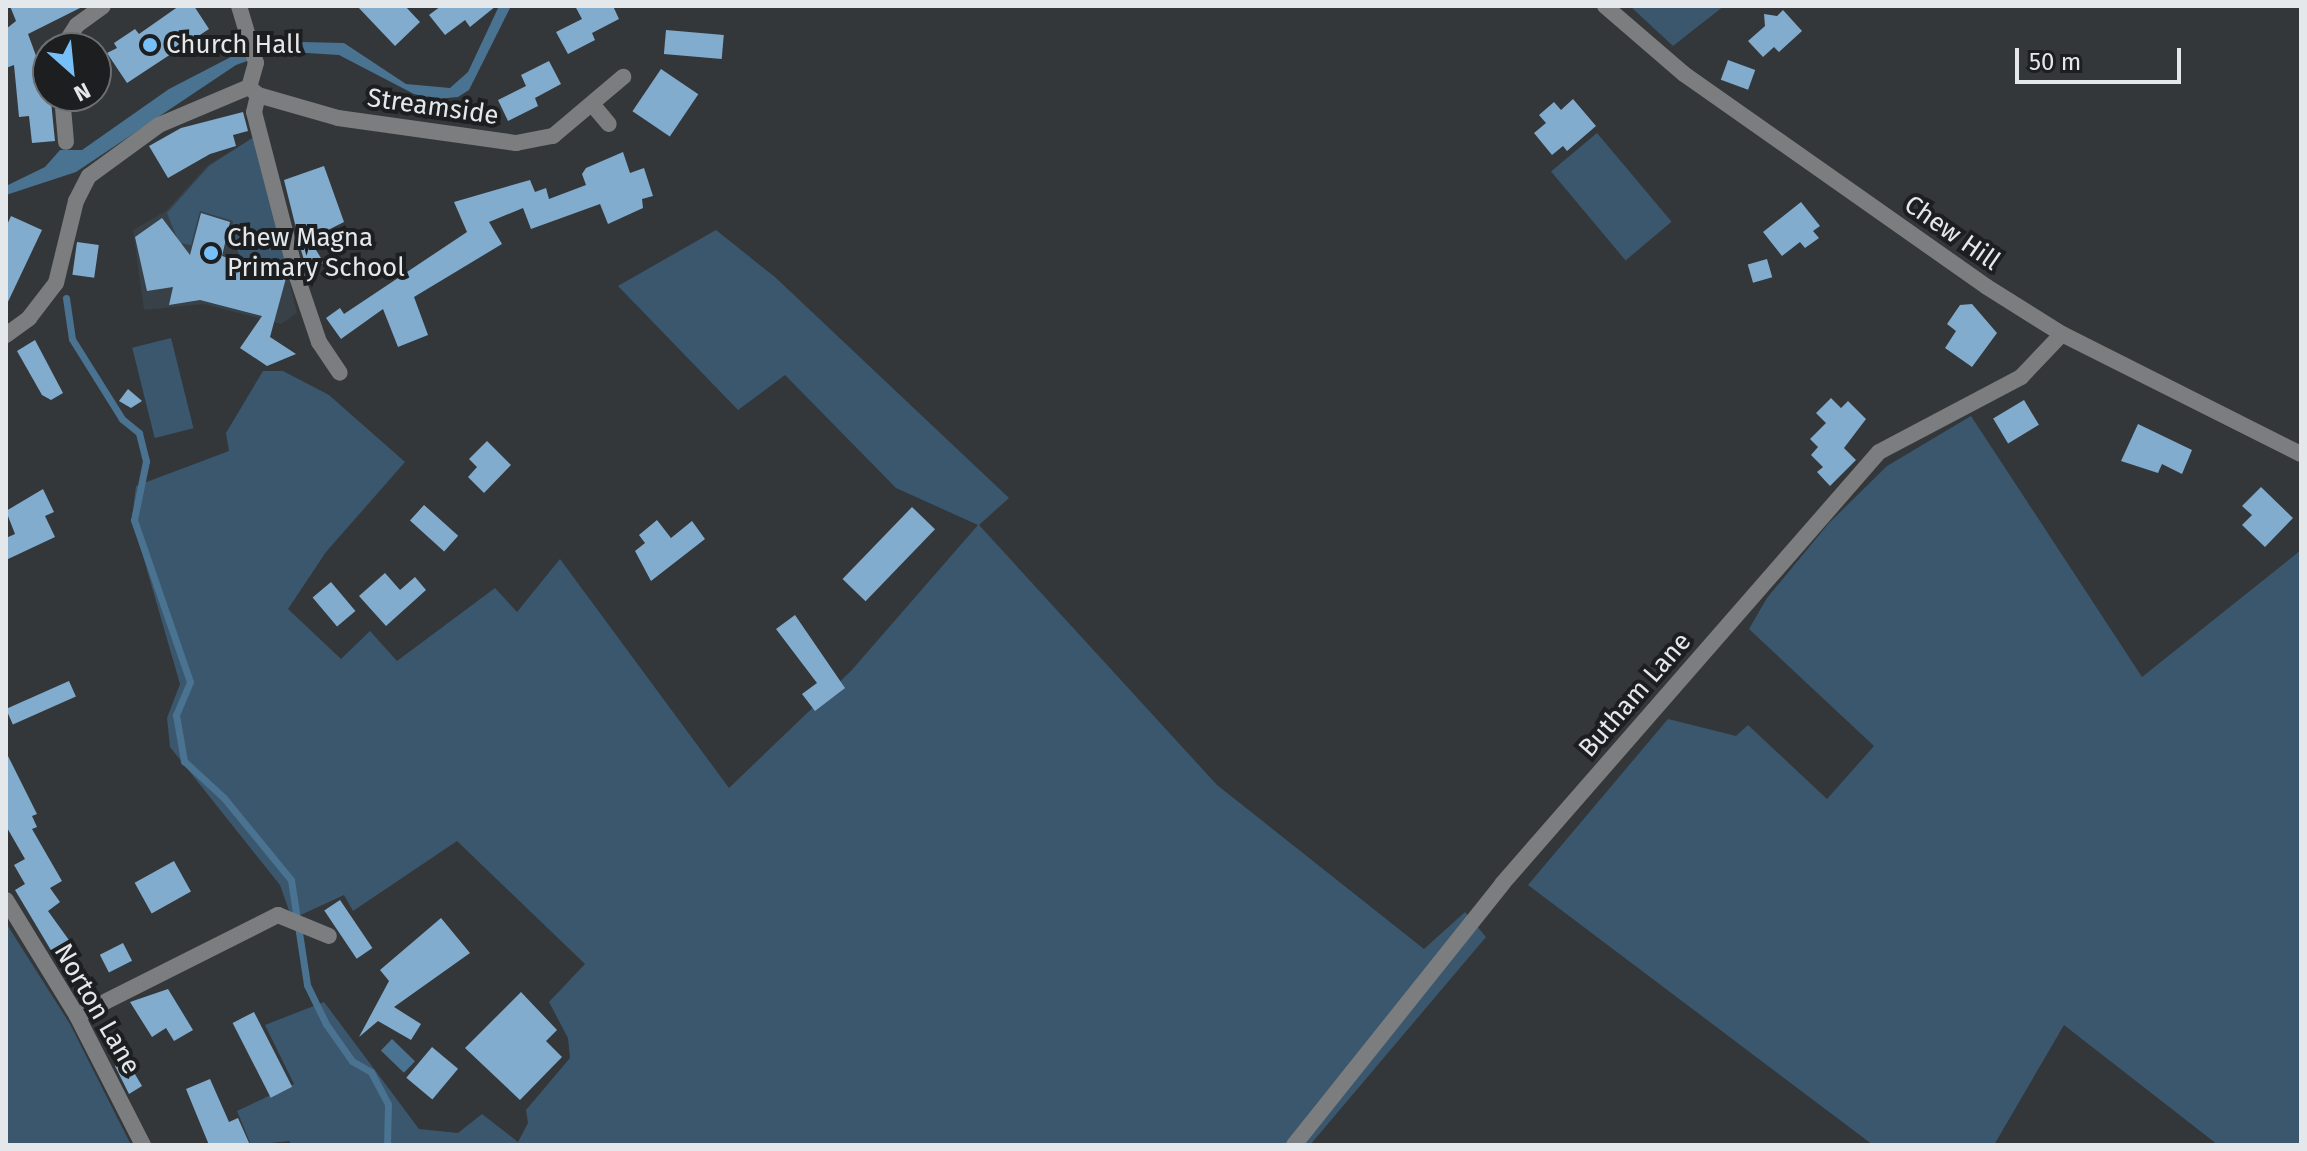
<!DOCTYPE html>
<html>
<head>
<meta charset="utf-8">
<style>
  body { margin:0 }
  #map { position:relative; width:2307px; height:1151px; overflow:hidden; background:#33373a; font-family:"Fira Sans",sans-serif }
  div>[style] { position:absolute }
  .built>* { inset:0; background:#384148 }
  .green>* { inset:0; background:#3a576e; transform-origin:0 0 }
  .water>* { inset:0; background:#4a7291; transform-origin:0 0 }
  .stream>* { height:7px; margin:-3.5px; padding:0 3.5px; transform-origin:3.5px; border-radius:3.5px; background:#4a7291 }
  .building>* { inset:0; background:#82acce; transform-origin:0 0 }
  .minor>* { height:16px; margin:-8px; padding:0 8px; transform-origin:8px; border-radius:8px; background:#7b7d7f }
  .dots>* { width:22px; height:22px; translate:-50% -50%; box-sizing:border-box; border:4px solid #1c1e20; border-radius:50% }
  span { translate:-50% -50%; white-space:nowrap; text-align:center; line-height:1.15; -webkit-text-stroke:8px #1c1e20; paint-order:stroke }
  .poi-label { font-size:26px; color:#e5e8ea }
  .left { translate:0 -50%; text-align:left }
  .street-label { font-size:26px; color:#e5e8ea }
  .frame { position:absolute; inset:0; border:8px solid #e5e8ea; pointer-events:none }
  .north { position:absolute; left:32px; top:32px; width:80px; height:80px; box-sizing:border-box; background:#1c1e20; border:2px solid #6c6f71; border-radius:50%; rotate:153deg; font-size:22px; font-weight:700; line-height:32px; text-align:center; color:#e5e8ea }
  .north::after { content:''; display:block; margin:auto; width:28px; height:36px; background:#77c0f7; clip-path:polygon(50% 0,100% 100%,50% 72%,0 100%) }
  .scale { position:absolute; left:2015px; top:48px; width:166px; height:36px; box-sizing:border-box; border:4px solid #e5e8ea; border-top:0; padding-left:10px; font-size:24px; line-height:28px; white-space:nowrap; color:#e5e8ea; -webkit-text-stroke:6px #1c1e20; paint-order:stroke }
</style>
</head>
<body>
<div id="map">
  <div class="built">
    <i style="clip-path:polygon(254px 137px,297px 313px,281px 324px,204px 304px,144px 310px,133px 230px,166px 211px,208px 165px)"></i>
  </div>
  <div class="green">
    <i style="clip-path:polygon(1630px 6px,1724px 6px,1673px 46px)"></i>
    <i style="left:1597px;top:133px;width:116px;height:60px;rotate:50deg"></i>
    <i style="clip-path:polygon(254px 137px,286px 267px,241px 258px,230px 235px,233px 221px,200px 211px,191px 245px,179px 243px,167px 213px,209px 166px)"></i>
    <i style="clip-path:polygon(716px 230px,776px 278px,1009px 498px,979px 525px,1217px 785px,1424px 949px,1465px 912px,1486px 937px,1310px 1145px,292px 1145px,289px 1141px,251px 1145px,237px 1111px,294px 1084px,265px 1025px,324px 1002px,419px 1129px,458px 1133px,482px 1114px,518px 1142px,528px 1123px,526px 1110px,570px 1058px,568px 1038px,549px 1002px,585px 964px,457px 841px,353px 911px,344px 895px,292px 919px,280px 885px,170px 747px,167px 718px,180px 684px,132px 518px,136px 486px,229px 451px,226px 433px,263px 371px,283px 371px,329px 395px,405px 462px,326px 552px,288px 609px,341px 659px,370px 631px,397px 661px,495px 588px,517px 612px,560px 559px,729px 788px,851px 671px,978px 525px,896px 488px,785px 375px,738px 410px,618px 286px)"></i>
    <i style="left:171px;top:338px;width:93px;height:40px;rotate:76deg"></i>
    <i style="clip-path:polygon(1971px 416px,2142px 677px,2301px 550px,2301px 1145px,2218px 1145px,2064px 1025px,1994px 1145px,1873px 1145px,1528px 885px,1668px 719px,1736px 736px,1748px 725px,1827px 799px,1874px 746px,1749px 629px,1767px 598px,1829px 523px,1887px 466px)"></i>
    <i style="clip-path:polygon(6px 923px,70px 1024px,131px 1145px,6px 1145px)"></i>
  </div>
  <div class="water">
    <i style="clip-path:polygon(499px 6px,511px 6px,469px 90px,458px 97px,436px 99px,414px 94px,339px 55px,275px 51px,236px 65px,76px 172px,6px 195px,6px 186px,45px 167px,60px 150px,82px 150px,169px 89px,262px 41px,344px 43px,406px 84px,450px 88px,468px 72px)"></i>
    <i style="left:392px;top:1039px;width:32px;height:16px;rotate:44deg"></i>
  </div>
  <div class="stream">
    <i style="left:66px;top:298px;width:41px;rotate:81.7deg"></i>
    <i style="left:72px;top:339px;width:94px;rotate:58deg"></i>
    <i style="left:122px;top:419px;width:22px;rotate:39deg"></i>
    <i style="left:139px;top:433px;width:29px;rotate:76deg"></i>
    <i style="left:146px;top:461px;width:60px;rotate:101.5deg"></i>
    <i style="left:134px;top:520px;width:171px;rotate:70.9deg"></i>
    <i style="left:190px;top:682px;width:36px;rotate:113deg"></i>
    <i style="left:176px;top:715px;width:47px;rotate:80.1deg"></i>
    <i style="left:184px;top:761px;width:54px;rotate:42.8deg"></i>
    <i style="left:224px;top:798px;width:106px;rotate:50.7deg"></i>
    <i style="left:291px;top:880px;width:106px;rotate:81.3deg"></i>
    <i style="left:307px;top:985px;width:43px;rotate:64deg"></i>
    <i style="left:326px;top:1024px;width:45px;rotate:54.9deg"></i>
    <i style="left:352px;top:1061px;width:22px;rotate:30deg"></i>
    <i style="left:371px;top:1072px;width:36px;rotate:62deg"></i>
    <i style="left:388px;top:1104px;width:41px;rotate:91.4deg"></i>
  </div>
  <div class="building">
    <i style="clip-path:polygon(10px 6px,84px 6px,28px 34px,42px 72px,48px 72px,55px 141px,32px 143px,29px 116px,19px 117px,14px 65px,6px 68px,6px 29px,16px 21px)"></i>
    <i style="clip-path:polygon(179px 6px,194px 6px,209px 29px,127px 83px,107px 53px,117px 48px,114px 43px,135px 29px,139px 34px)"></i>
    <i style="clip-path:polygon(357px 6px,405px 6px,420px 22px,395px 46px)"></i>
    <i style="clip-path:polygon(441px 6px,496px 6px,470px 27px,465px 20px,445px 35px,429px 15px)"></i>
    <i style="clip-path:polygon(575px 6px,613px 6px,619px 19px,592px 33px,595px 40px,568px 54px,556px 32px,582px 19px)"></i>
    <i style="clip-path:polygon(1783px 10px,1802px 31px,1779px 52px,1774px 47px,1763px 57px,1748px 41px,1765px 26px,1764px 14px,1777px 16px)"></i>
    <i style="left:666px;top:30px;width:58px;height:24px;rotate:5deg"></i>
    <i style="left:1728px;top:60px;width:29px;height:21px;rotate:20deg"></i>
    <i style="clip-path:polygon(549px 61px,561px 84px,535px 98px,538px 106px,508px 121px,498px 100px,526px 86px,521px 75px)"></i>
    <i style="left:661px;top:69px;width:45px;height:51px;rotate:34deg"></i>
    <i style="clip-path:polygon(1573px 99px,1596px 126px,1567px 151px,1563px 146px,1552px 155px,1534px 133px,1546px 123px,1539px 115px,1554px 102px,1561px 110px)"></i>
    <i style="clip-path:polygon(243px 112px,248px 131px,233px 135px,236px 146px,210px 154px,168px 178px,149px 146px,181px 128px)"></i>
    <i style="clip-path:polygon(623px 152px,630px 173px,644px 168px,653px 196px,642px 199px,643px 208px,608px 224px,600px 204px,531px 229px,523px 208px,489px 222px,502px 244px,414px 297px,428px 335px,398px 347px,383px 309px,341px 339px,326px 318px,340px 308px,344px 314px,467px 232px,454px 202px,530px 180px,535px 192px,546px 188px,549px 199px,586px 185px,582px 174px,586px 168px)"></i>
    <i style="clip-path:polygon(324px 166px,344px 222px,300px 244px,284px 180px)"></i>
    <i style="clip-path:polygon(1801px 202px,1820px 226px,1813px 231px,1819px 238px,1805px 248px,1800px 242px,1782px 256px,1763px 232px)"></i>
    <i style="clip-path:polygon(201px 213px,230px 222px,222px 256px,286px 278px,270px 337px,296px 354px,267px 366px,240px 348px,262px 316px,200px 300px,169px 305px,173px 287px,147px 291px,135px 237px,162px 218px,190px 255px)"></i>
    <i style="clip-path:polygon(11px 216px,42px 230px,6px 306px,6px 227px)"></i>
    <i style="left:77px;top:242px;width:22px;height:33px;rotate:8deg"></i>
    <i style="clip-path:polygon(313px 245px,324px 263px,307px 270px,301px 250px)"></i>
    <i style="left:1767px;top:259px;width:19px;height:20px;rotate:74deg"></i>
    <i style="clip-path:polygon(1972px 304px,1997px 333px,1972px 367px,1945px 348px,1956px 331px,1947px 324px,1960px 305px)"></i>
    <i style="clip-path:polygon(35px 340px,63px 393px,51px 400px,42px 395px,17px 351px)"></i>
    <i style="clip-path:polygon(128px 389px,142px 401px,131px 408px,119px 401px)"></i>
    <i style="clip-path:polygon(1831px 398px,1841px 408px,1848px 401px,1866px 419px,1844px 448px,1856px 460px,1830px 486px,1817px 472px,1823px 467px,1811px 455px,1818px 447px,1810px 439px,1826px 423px,1816px 413px)"></i>
    <i style="left:2024px;top:400px;width:29px;height:36px;rotate:59deg"></i>
    <i style="clip-path:polygon(2138px 424px,2192px 450px,2182px 474px,2162px 464px,2158px 473px,2121px 461px)"></i>
    <i style="clip-path:polygon(487px 441px,511px 465px,484px 493px,468px 477px,477px 467px,469px 459px)"></i>
    <i style="clip-path:polygon(2261px 487px,2293px 518px,2265px 547px,2242px 525px,2252px 515px,2242px 506px)"></i>
    <i style="clip-path:polygon(43px 489px,54px 512px,45px 516px,55px 537px,6px 560px,6px 538px,15px 534px,6px 511px)"></i>
    <i style="left:424px;top:505px;width:46px;height:21px;rotate:42deg"></i>
    <i style="left:912px;top:507px;width:32px;height:100px;rotate:44deg"></i>
    <i style="clip-path:polygon(657px 520px,671px 538px,692px 521px,705px 539px,651px 581px,635px 551px,645px 543px,639px 535px)"></i>
    <i style="clip-path:polygon(385px 573px,400px 590px,415px 577px,426px 590px,386px 626px,359px 596px)"></i>
    <i style="left:331px;top:582px;width:38px;height:24px;rotate:50deg"></i>
    <i style="clip-path:polygon(795px 615px,845px 688px,815px 711px,802px 694px,817px 683px,776px 629px)"></i>
    <i style="left:69px;top:681px;width:17px;height:69px;rotate:66deg"></i>
    <i style="clip-path:polygon(6px 752px,37px 814px,32px 816px,37px 827px,32px 829px,62px 881px,50px 888px,60px 902px,48px 911px,79px 954px,61px 967px,15px 890px,25px 884px,14px 865px,25px 859px,6px 826px)"></i>
    <i style="left:174px;top:861px;width:35px;height:45px;rotate:61deg"></i>
    <i style="left:340px;top:900px;width:58px;height:19px;rotate:56deg"></i>
    <i style="clip-path:polygon(441px 918px,470px 953px,394px 1007px,421px 1024px,411px 1040px,378px 1021px,359px 1037px,389px 981px,380px 970px)"></i>
    <i style="left:123px;top:943px;width:20px;height:26px;rotate:63deg"></i>
    <i style="clip-path:polygon(168px 989px,193px 1030px,174px 1041px,166px 1028px,152px 1037px,130px 1002px)"></i>
    <i style="clip-path:polygon(521px 992px,557px 1030px,546px 1041px,562px 1057px,520px 1100px,465px 1048px)"></i>
    <i style="left:254px;top:1012px;width:84px;height:24px;rotate:63deg"></i>
    <i style="left:432px;top:1047px;width:34px;height:40px;rotate:40deg"></i>
    <i style="clip-path:polygon(126px 1059px,142px 1086px,129px 1094px,115px 1066px)"></i>
    <i style="clip-path:polygon(210px 1079px,229px 1122px,238px 1118px,250px 1145px,209px 1145px,186px 1089px)"></i>
  </div>
  <div class="minor">
    <i style="left:239px;top:6px;width:59px;rotate:73.4deg"></i>
    <i style="left:256px;top:63px;width:25px;rotate:106deg"></i>
    <i style="left:1605px;top:6px;width:104px;rotate:40.7deg"></i>
    <i style="left:1684px;top:74px;width:370px;rotate:35.1deg"></i>
    <i style="left:1987px;top:287px;width:89px;rotate:32.1deg"></i>
    <i style="left:2062px;top:334px;width:267px;rotate:26.7deg"></i>
    <i style="left:62px;top:48px;width:27px;rotate:-57deg"></i>
    <i style="left:77px;top:25px;width:32px;rotate:-36deg"></i>
    <i style="left:250px;top:88px;width:11px;rotate:41deg"></i>
    <i style="left:258px;top:95px;width:17px;rotate:103deg"></i>
    <i style="left:254px;top:112px;width:171px;rotate:75.4deg"></i>
    <i style="left:297px;top:277px;width:69px;rotate:71.3deg"></i>
    <i style="left:319px;top:342px;width:37px;rotate:56deg"></i>
    <i style="left:258px;top:95px;width:83px;rotate:16deg"></i>
    <i style="left:338px;top:118px;width:180px;rotate:8deg"></i>
    <i style="left:516px;top:143px;width:38px;rotate:-11deg"></i>
    <i style="left:553px;top:136px;width:92px;rotate:-40.1deg"></i>
    <i style="left:62px;top:96px;width:46px;rotate:85deg"></i>
    <i style="left:592px;top:104px;width:26px;rotate:50deg"></i>
    <i style="left:6px;top:335px;width:29px;rotate:-36deg"></i>
    <i style="left:29px;top:318px;width:44px;rotate:-52.4deg"></i>
    <i style="left:56px;top:283px;width:84px;rotate:-76.3deg"></i>
    <i style="left:76px;top:201px;width:28px;rotate:-63deg"></i>
    <i style="left:89px;top:176px;width:87px;rotate:-36.1deg"></i>
    <i style="left:159px;top:125px;width:98px;rotate:-22.9deg"></i>
    <i style="left:6px;top:900px;width:136px;rotate:58.5deg"></i>
    <i style="left:77px;top:1016px;width:145px;rotate:62.9deg"></i>
    <i style="left:77px;top:1016px;width:225px;rotate:-26.7deg"></i>
    <i style="left:278px;top:915px;width:55px;rotate:22.4deg"></i>
    <i style="left:1294px;top:1145px;width:334px;rotate:-51.4deg"></i>
    <i style="left:1502px;top:884px;width:573px;rotate:-48.89deg"></i>
    <i style="left:1879px;top:452px;width:161px;rotate:-27.8deg"></i>
    <i style="left:2021px;top:377px;width:59px;rotate:-46.4deg"></i>
  </div>
  <div class="dots">
    <i style="left:150px;top:45px;background:#77c0f7"></i>
    <i style="left:211px;top:253px;background:#77c0f7"></i>
  </div>
  <div class="poi-label">
    <span class="left" style="left:166px;top:45px">Church Hall</span>
    <span class="left" style="left:227px;top:253px">Chew Magna<br>Primary School</span>
  </div>
  <div class="street-label">
    <span style="left:433px;top:107px;rotate:8deg">Streamside</span>
    <span style="left:1952px;top:233px;rotate:35deg">Chew Hill</span>
    <span style="left:1635px;top:695px;rotate:-49deg">Butham Lane</span>
    <span style="left:97px;top:1009px;rotate:60deg">Norton Lane</span>
  </div>
  <div class="frame"></div>
  <div class="north">N</div>
  <div class="scale">50 m</div>
</div>
</body>
</html>
